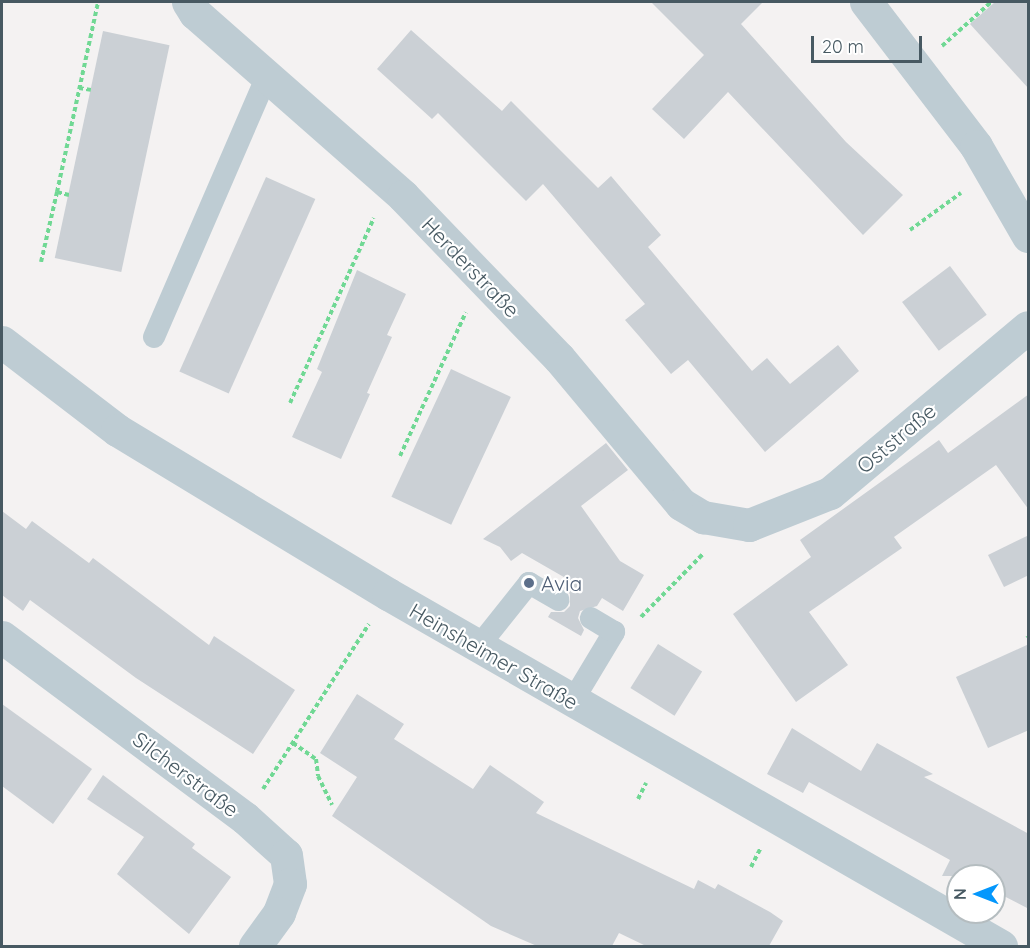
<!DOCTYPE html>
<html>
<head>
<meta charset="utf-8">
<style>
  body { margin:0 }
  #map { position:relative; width:1030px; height:948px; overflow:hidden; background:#f4f2f2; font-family:Quicksand,sans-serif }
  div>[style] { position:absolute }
  .building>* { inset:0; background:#cbd0d5; transform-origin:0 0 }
  .path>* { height:4px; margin-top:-2px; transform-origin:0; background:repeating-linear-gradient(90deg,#70d894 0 4.5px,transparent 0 7.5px) }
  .service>* { height:22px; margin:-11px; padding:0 11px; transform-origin:11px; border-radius:11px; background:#beccd3 }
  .minor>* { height:33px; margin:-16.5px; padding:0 16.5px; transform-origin:16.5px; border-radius:16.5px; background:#beccd3 }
  .tertiary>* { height:33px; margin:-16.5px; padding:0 16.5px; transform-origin:16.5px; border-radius:16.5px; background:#beccd3 }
  .dots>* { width:16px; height:16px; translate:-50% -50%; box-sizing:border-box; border:3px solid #fff; border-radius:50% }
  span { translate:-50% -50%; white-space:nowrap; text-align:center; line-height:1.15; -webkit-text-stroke:4.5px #fff; paint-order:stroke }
  .street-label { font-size:21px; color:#475962 }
  .service-label { font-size:21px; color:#4e5e75 }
  .left { translate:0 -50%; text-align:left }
  .frame { position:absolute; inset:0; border:3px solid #475962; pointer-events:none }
  .north { position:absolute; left:946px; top:864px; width:60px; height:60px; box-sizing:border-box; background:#fff; border:2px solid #b5bdc0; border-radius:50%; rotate:270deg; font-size:16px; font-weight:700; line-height:24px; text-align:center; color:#475962 }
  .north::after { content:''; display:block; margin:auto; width:21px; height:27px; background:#0497fc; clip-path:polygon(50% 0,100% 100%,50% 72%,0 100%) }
  .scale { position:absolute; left:811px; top:36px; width:111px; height:27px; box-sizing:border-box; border:3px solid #475962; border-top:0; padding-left:8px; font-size:18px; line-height:21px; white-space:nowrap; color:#475962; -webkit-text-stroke:4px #fff; paint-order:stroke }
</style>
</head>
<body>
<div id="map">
  <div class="building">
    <i style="clip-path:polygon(651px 2px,763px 2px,741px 24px,846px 142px,903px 195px,863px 235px,728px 92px,684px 139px,652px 109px,704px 55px)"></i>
    <i style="clip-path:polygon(995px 2px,1029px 2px,1029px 89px,970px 24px)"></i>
    <i style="clip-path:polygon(411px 30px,502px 111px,511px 101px,598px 188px,611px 176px,661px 235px,648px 247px,752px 371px,767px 358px,790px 384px,838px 345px,859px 371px,765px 452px,688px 360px,671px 374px,639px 336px,625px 320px,645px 304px,543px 184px,526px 201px,438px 113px,432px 119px,377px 69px)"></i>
    <i style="left:103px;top:31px;width:68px;height:232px;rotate:12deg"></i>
    <i style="left:266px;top:177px;width:54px;height:213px;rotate:24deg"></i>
    <i style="left:950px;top:266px;width:61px;height:60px;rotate:53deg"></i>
    <i style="clip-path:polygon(357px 270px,406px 294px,387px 335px,392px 337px,367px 393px,370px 394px,341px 459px,292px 437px,322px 372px,317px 369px)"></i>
    <i style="left:451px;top:369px;width:66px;height:141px;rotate:25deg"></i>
    <i style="clip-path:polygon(1029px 394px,1029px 510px,996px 465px,894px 537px,902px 548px,809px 612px,848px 665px,796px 702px,733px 614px,811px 557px,800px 540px,939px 440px,948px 453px)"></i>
    <i style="clip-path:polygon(606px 443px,628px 470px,581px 506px,620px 561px,644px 575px,623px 611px,602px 598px,597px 606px,580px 611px,578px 618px,584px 630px,581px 636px,548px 617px,551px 612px,564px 612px,570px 606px,570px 594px,564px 588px,569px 580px,522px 553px,511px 561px,500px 547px,483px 539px)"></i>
    <i style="clip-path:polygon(2px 511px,26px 529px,32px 521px,89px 563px,93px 558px,209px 645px,214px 636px,295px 690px,253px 754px,136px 678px,30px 600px,23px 611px,2px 595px)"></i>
    <i style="clip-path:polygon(1029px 535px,1029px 575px,1004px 587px,988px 555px)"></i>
    <i style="left:658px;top:644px;width:52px;height:52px;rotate:32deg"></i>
    <i style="clip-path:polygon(1029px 644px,1029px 730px,988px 748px,956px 677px)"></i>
    <i style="clip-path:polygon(357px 694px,404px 724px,394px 739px,473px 789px,490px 765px,544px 802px,536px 813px,694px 889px,698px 880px,715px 889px,718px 884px,770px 912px,783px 921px,769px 946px,646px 946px,619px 933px,612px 946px,537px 946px,491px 926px,332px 816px,357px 777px,320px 753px)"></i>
    <i style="clip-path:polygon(2px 704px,92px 769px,53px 824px,2px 786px)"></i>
    <i style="clip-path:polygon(792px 728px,861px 771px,877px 743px,933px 774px,924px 777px,1029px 834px,1029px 909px,994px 891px,994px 876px,942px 876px,950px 860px,809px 782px,803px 793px,767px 774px)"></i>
    <i style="clip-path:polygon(103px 775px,195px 844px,192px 848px,231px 877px,189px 934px,117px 874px,144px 837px,87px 799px)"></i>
  </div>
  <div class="path">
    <i style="left:942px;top:46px;width:66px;rotate:-41.9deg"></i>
    <i style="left:79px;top:88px;width:12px;rotate:9deg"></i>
    <i style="left:69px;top:195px;width:12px;rotate:-166deg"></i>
    <i style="left:57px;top:192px;width:194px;rotate:-77.8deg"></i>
    <i style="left:910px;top:230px;width:63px;rotate:-36deg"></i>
    <i style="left:41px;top:262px;width:72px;rotate:-77.1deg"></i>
    <i style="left:290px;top:403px;width:203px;rotate:-65.6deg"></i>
    <i style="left:400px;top:456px;width:158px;rotate:-65.4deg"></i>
    <i style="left:641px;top:617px;width:88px;rotate:-45.5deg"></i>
    <i style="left:1027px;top:638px;width:1px;rotate:-45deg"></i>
    <i style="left:293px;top:743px;width:28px;rotate:35deg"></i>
    <i style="left:316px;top:759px;width:17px;rotate:83deg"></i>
    <i style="left:318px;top:776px;width:32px;rotate:64deg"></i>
    <i style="left:263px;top:789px;width:196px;rotate:-57.3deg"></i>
    <i style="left:638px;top:799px;width:18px;rotate:-63deg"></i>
    <i style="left:751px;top:867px;width:20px;rotate:-63deg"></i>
  </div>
  <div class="service">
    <i style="left:154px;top:337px;width:284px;rotate:-66.6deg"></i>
    <i style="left:478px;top:647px;width:82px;rotate:-51.4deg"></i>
    <i style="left:529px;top:583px;width:34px;rotate:30deg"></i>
    <i style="left:572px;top:702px;width:82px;rotate:-59deg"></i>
    <i style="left:614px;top:632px;width:27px;rotate:-149deg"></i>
  </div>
  <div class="minor">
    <i style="left:188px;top:2px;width:13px;rotate:58deg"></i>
    <i style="left:195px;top:13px;width:277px;rotate:41.3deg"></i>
    <i style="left:403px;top:196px;width:225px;rotate:46.1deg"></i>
    <i style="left:559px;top:358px;width:190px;rotate:50.1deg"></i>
    <i style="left:681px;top:504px;width:26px;rotate:31deg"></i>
    <i style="left:703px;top:517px;width:47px;rotate:9.9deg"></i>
    <i style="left:749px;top:525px;width:87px;rotate:-21.6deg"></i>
    <i style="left:830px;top:493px;width:258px;rotate:-40deg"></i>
    <i style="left:866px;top:2px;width:181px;rotate:52.6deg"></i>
    <i style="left:976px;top:146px;width:104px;rotate:60deg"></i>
    <i style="left:2px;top:637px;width:303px;rotate:36.7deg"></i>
    <i style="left:245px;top:818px;width:55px;rotate:42.1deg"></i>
    <i style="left:286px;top:855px;width:29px;rotate:82deg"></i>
    <i style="left:290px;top:884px;width:31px;rotate:111deg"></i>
    <i style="left:279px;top:913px;width:41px;rotate:126deg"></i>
  </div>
  <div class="tertiary">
    <i style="left:2px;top:342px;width:145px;rotate:37.4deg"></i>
    <i style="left:117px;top:430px;width:317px;rotate:31.2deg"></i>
    <i style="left:388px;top:594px;width:707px;rotate:29.87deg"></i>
  </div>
  <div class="dots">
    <i style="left:529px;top:583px;background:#5c6f8a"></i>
  </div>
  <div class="street-label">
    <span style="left:471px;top:267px;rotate:46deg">Herderstraße</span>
    <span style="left:896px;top:438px;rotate:-40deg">Oststraße</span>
    <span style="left:494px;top:656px;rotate:30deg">Heinsheimer Straße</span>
    <span style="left:186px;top:774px;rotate:37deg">Silcherstraße</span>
  </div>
  <div class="service-label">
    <span class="left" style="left:541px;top:583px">Avia</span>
  </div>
  <div class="frame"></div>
  <div class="north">N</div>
  <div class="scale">20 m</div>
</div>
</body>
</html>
